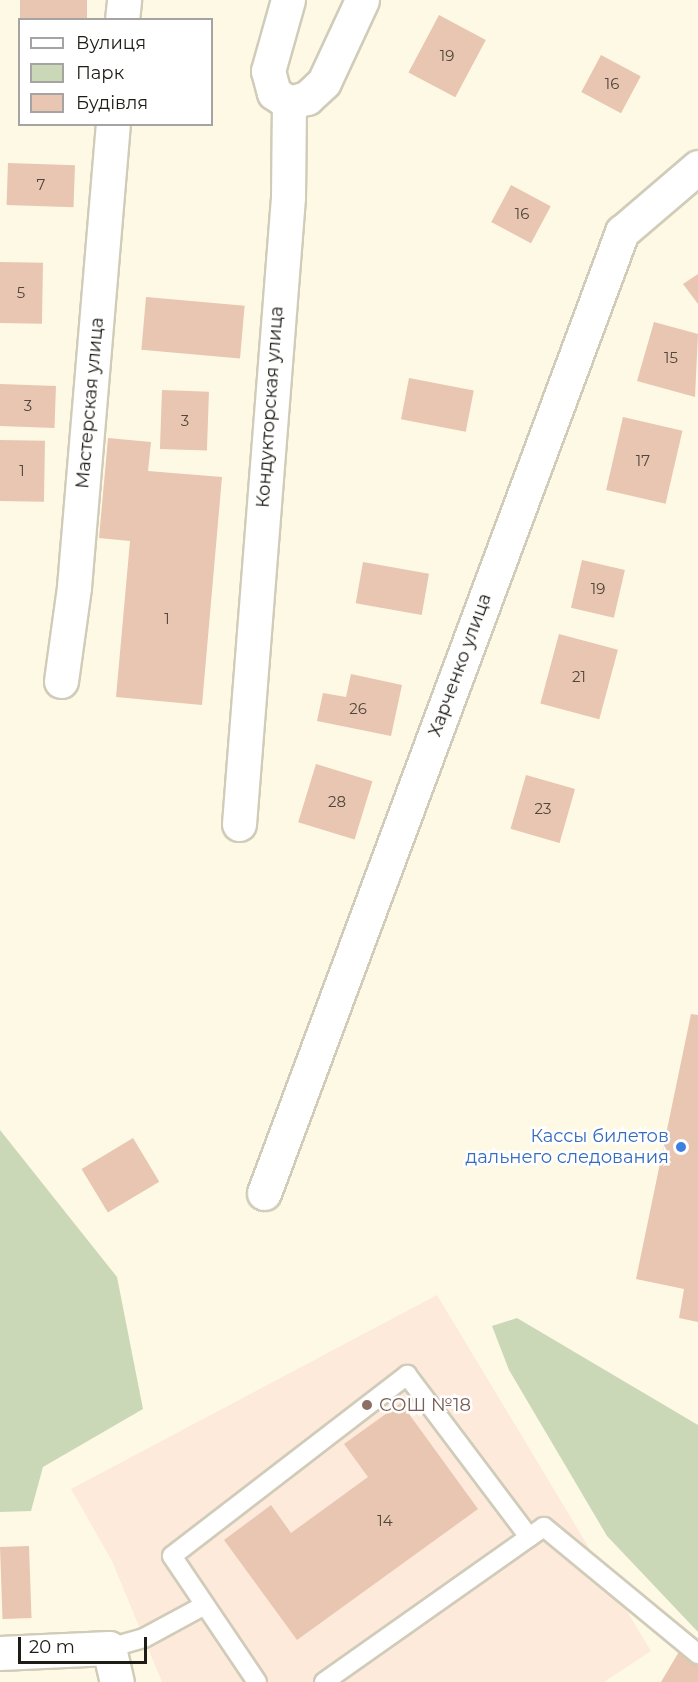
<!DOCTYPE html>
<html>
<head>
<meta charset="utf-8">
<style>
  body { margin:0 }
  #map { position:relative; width:698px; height:1682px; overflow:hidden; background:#fdf9e5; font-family:Montserrat,sans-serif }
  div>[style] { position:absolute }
  .education>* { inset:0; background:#fdeada }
  .green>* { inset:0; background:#cbd8b7 }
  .building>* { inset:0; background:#e8c6b1; transform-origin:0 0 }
  .roads { filter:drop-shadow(2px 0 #d0ccb9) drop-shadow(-2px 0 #d0ccb9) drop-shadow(0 2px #d0ccb9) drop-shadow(0 -2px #d0ccb9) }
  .lane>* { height:18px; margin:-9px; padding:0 9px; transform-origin:9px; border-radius:9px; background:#fff }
  .street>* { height:33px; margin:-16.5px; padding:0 16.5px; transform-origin:16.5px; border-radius:16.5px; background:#fff }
  .dots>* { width:16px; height:16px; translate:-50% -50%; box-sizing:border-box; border:3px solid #fff; border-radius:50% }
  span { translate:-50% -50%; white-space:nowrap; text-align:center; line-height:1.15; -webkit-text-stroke:5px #fff; paint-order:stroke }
  .number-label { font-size:15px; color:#50463d }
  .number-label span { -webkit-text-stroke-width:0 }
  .street-label { font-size:18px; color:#1e1c16 }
  .shop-label { font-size:18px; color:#366cbe }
  .right { translate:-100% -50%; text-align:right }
  .education-label { font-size:18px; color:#785e54 }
  .left { translate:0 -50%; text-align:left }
  .legend { position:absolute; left:18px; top:18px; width:195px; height:108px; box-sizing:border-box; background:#fff; border:2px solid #a5a4a2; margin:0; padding:8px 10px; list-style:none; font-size:18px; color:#1e1c16 }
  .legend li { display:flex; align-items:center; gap:12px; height:30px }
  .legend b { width:30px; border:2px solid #a5a4a2 }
  .scale { position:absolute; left:18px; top:1637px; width:129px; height:27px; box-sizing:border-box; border:3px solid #1e1c16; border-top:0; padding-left:8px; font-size:18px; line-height:21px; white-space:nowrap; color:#1e1c16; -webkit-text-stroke:4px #fff; paint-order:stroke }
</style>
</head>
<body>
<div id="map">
  <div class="education">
    <i style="clip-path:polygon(437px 1295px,651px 1651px,604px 1682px,162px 1682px,112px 1561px,71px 1489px)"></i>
  </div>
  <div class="green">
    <i style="clip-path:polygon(0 1130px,117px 1277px,143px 1409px,43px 1467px,31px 1511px,0 1512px)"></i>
    <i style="clip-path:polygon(517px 1318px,698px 1425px,698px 1632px,607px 1536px,509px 1370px,492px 1326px)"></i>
  </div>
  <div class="building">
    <i style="left:20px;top:0;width:67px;height:20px"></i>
    <i style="left:439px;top:15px;width:53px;height:65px;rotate:28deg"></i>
    <i style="left:601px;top:55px;width:45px;height:42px;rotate:28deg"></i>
    <i style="left:8px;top:163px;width:67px;height:42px;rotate:2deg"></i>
    <i style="left:511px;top:185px;width:45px;height:42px;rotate:28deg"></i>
    <i style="left:0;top:262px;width:43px;height:61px;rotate:1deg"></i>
    <i style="clip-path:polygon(698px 274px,698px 304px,683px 284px)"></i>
    <i style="left:146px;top:297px;width:99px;height:53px;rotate:5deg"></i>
    <i style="clip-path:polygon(654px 322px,698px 334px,695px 397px,637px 381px)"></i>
    <i style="left:409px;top:378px;width:66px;height:42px;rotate:11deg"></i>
    <i style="left:0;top:384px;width:56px;height:42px;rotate:2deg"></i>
    <i style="left:162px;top:390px;width:47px;height:59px;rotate:2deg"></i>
    <i style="left:623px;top:417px;width:61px;height:75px;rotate:13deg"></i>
    <i style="clip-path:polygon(108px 438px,151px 442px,148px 471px,222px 477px,202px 705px,116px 697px,130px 541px,99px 538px)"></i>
    <i style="left:0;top:440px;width:45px;height:61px;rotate:1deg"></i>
    <i style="left:582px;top:560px;width:44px;height:49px;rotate:13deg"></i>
    <i style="left:363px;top:562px;width:67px;height:42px;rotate:10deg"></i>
    <i style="left:559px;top:634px;width:61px;height:72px;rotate:15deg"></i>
    <i style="clip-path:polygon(351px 674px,402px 685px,391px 736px,317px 721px,323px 693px,346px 697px)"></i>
    <i style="left:316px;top:764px;width:59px;height:61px;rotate:17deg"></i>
    <i style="left:526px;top:775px;width:51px;height:56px;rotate:16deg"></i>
    <i style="clip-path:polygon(691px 1014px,698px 1015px,698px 1322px,679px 1318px,684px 1289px,636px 1279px)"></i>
    <i style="left:133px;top:1138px;width:51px;height:60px;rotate:59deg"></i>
    <i style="clip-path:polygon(401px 1403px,478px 1509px,297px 1640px,224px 1540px,271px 1505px,291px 1533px,368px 1477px,344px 1444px)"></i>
    <i style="left:29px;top:1546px;width:72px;height:29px;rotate:88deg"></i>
    <i style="clip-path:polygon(680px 1650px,698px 1662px,698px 1682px,661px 1682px)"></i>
  </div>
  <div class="roads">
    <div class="lane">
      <i style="left:109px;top:1648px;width:36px;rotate:-16deg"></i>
      <i style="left:144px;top:1638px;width:69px;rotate:-28.4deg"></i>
      <i style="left:257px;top:1682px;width:152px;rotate:-124deg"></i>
      <i style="left:172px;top:1556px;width:297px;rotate:-37.6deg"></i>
      <i style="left:407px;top:1375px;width:203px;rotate:53deg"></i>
      <i style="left:324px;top:1682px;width:269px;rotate:-35.2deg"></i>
      <i style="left:544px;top:1527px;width:200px;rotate:39.5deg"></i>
    </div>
    <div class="street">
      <i style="left:122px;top:20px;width:20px;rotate:-84deg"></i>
      <i style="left:289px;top:103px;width:19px;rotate:-16deg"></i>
      <i style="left:307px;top:98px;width:23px;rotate:-43deg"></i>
      <i style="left:324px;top:82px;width:90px;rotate:-65.1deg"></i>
      <i style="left:61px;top:681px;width:95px;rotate:-82.1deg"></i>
      <i style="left:74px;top:587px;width:465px;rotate:-85.2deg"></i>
      <i style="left:239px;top:824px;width:629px;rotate:-85.53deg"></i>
      <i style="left:288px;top:197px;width:94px;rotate:-89.4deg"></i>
      <i style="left:289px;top:103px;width:18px;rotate:-146deg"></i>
      <i style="left:274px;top:93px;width:23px;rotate:-105deg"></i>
      <i style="left:268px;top:71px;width:74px;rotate:-74.3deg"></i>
      <i style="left:264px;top:1193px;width:1026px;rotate:-69.57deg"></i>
      <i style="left:622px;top:232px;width:100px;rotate:-40.5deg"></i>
      <i style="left:0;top:1653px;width:109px;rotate:-2.6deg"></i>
      <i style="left:109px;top:1648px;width:35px;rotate:77deg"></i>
    </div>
  </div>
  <div class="dots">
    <i style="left:681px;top:1147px;background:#3f7fe0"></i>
    <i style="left:367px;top:1405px;background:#8d6e63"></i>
  </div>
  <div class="number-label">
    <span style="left:447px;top:56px">19</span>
    <span style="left:612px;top:84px">16</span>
    <span style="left:41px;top:185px">7</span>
    <span style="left:522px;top:214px">16</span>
    <span style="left:21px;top:293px">5</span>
    <span style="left:671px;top:358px">15</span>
    <span style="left:28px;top:406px">3</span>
    <span style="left:185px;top:421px">3</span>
    <span style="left:643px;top:461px">17</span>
    <span style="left:22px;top:471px">1</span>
    <span style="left:598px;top:589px">19</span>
    <span style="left:167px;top:619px">1</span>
    <span style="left:579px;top:677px">21</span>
    <span style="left:358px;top:709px">26</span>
    <span style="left:337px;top:802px">28</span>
    <span style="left:543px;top:809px">23</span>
    <span style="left:385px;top:1521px">14</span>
  </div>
  <div class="street-label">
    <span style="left:90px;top:403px;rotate:-85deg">Мастерская улица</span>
    <span style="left:270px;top:407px;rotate:-86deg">Кондукторская улица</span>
    <span style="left:460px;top:665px;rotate:-70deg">Харченко улица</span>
  </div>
  <div class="shop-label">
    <span class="right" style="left:669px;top:1147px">Кассы билетов<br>дальнего следования</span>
  </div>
  <div class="education-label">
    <span class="left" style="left:379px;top:1405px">СОШ №18</span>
  </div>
  <ul class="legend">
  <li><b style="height:8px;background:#fff"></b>Вулиця</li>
  <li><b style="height:16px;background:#cbd8b7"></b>Парк</li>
  <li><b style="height:16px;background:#e8c6b1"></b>Будівля</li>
  </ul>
  <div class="scale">20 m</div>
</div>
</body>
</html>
